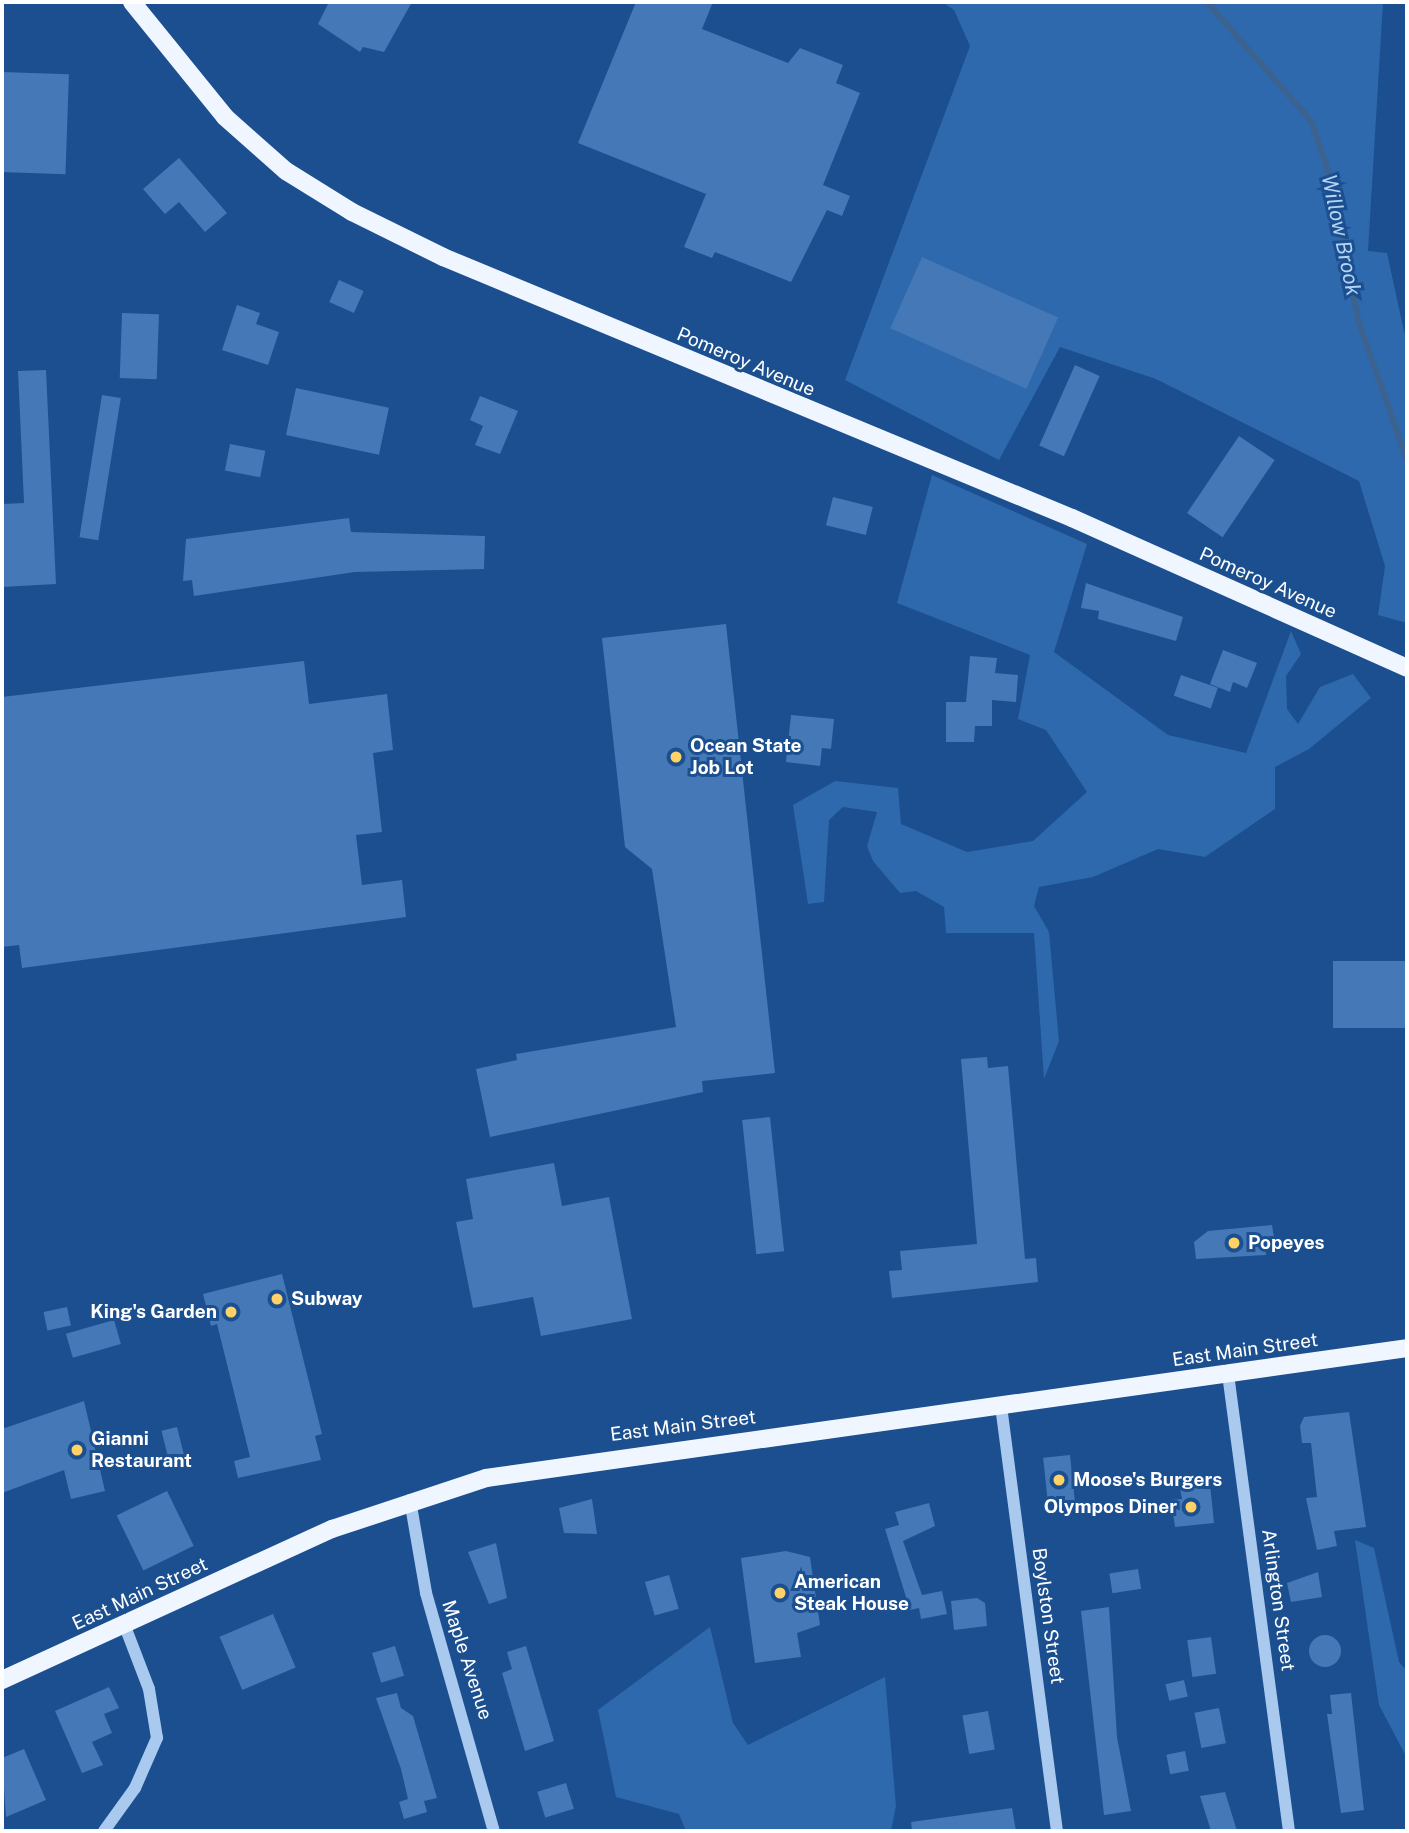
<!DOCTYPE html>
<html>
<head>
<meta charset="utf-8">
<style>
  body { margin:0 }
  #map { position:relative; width:1409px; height:1833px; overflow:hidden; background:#1b4f8f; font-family:"Public Sans",sans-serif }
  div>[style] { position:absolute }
  .green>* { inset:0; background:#2e69ad }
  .stream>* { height:6px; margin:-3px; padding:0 3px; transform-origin:3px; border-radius:3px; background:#3c6290 }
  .building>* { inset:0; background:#4478b7; transform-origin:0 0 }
  .round { border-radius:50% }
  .minor>* { height:12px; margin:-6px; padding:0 6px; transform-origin:6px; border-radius:6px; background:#a9c9ee }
  .major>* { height:18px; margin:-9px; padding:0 9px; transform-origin:9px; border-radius:9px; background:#f0f6ff }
  .dots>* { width:19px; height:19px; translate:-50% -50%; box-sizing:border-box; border:4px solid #1b4f8f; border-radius:50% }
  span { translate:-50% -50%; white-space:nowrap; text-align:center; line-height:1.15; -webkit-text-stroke:6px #1b4f8f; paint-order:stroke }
  .street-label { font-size:19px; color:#fff }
  .poi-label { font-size:19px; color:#fff; font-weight:700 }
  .left { translate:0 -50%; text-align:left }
  .right { translate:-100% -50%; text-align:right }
  .water-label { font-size:21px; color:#b5d3f5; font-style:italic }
  .frame { position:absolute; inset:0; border:4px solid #fff; pointer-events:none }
</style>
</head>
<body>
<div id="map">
  <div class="green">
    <i style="clip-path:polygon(942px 2px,1383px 2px,1368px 251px,1387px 253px,1407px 345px,1407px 623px,1378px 615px,1385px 566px,1359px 481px,1156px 379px,1060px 347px,999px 460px,845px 380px,970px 46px,954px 10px)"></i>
    <i style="clip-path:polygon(932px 475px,1087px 544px,1054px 652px,1168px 735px,1246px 753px,1291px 631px,1301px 654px,1286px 676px,1287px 709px,1298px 724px,1320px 687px,1353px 674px,1371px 698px,1309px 749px,1275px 767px,1275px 809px,1205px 857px,1158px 849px,1093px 877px,1039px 887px,1034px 906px,1049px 932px,1059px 1041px,1044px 1079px,1034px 933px,946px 933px,944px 907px,916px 891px,900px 893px,873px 861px,867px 846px,877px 812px,843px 807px,829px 820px,824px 902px,808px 904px,793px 805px,835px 781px,898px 788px,901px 824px,967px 852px,1033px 841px,1087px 792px,1046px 730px,1018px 719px,1030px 655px,897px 603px)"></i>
    <i style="clip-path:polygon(1355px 1540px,1374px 1548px,1399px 1662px,1407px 1671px,1407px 1758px,1379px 1705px)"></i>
    <i style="clip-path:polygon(710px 1627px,733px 1723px,748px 1745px,885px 1677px,896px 1806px,891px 1831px,686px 1831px,679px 1814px,616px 1797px,598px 1710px)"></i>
  </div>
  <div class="stream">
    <i style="left:1207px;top:2px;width:158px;rotate:48.8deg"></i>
    <i style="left:1311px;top:121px;width:71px;rotate:71.1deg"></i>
    <i style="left:1334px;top:188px;width:134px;rotate:79.7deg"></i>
    <i style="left:1358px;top:320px;width:148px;rotate:70.7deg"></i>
  </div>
  <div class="building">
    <i style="clip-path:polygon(329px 2px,412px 2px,384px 52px,363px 47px,360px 52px,318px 24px)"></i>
    <i style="clip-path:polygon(636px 2px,713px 2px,702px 29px,788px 63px,800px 48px,843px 65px,836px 83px,860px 93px,823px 185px,850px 196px,842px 216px,827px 210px,791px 282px,715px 252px,712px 258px,684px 247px,706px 194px,578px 143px)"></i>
    <i style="left:2px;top:72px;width:67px;height:100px;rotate:2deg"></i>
    <i style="clip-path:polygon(179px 158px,227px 213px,205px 232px,179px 202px,165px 214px,143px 189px)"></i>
    <i style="left:922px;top:257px;width:149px;height:78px;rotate:24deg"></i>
    <i style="left:339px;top:280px;width:27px;height:24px;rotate:24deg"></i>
    <i style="clip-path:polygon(237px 305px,260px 313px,256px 324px,279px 332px,268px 365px,222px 350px)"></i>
    <i style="left:122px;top:313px;width:37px;height:65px;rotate:2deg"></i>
    <i style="left:1075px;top:365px;width:27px;height:88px;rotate:24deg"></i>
    <i style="clip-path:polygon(46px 370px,56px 584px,2px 587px,2px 504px,24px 503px,18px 371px)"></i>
    <i style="left:296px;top:388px;width:95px;height:48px;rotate:12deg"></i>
    <i style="left:102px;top:395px;width:19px;height:144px;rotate:9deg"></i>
    <i style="clip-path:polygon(480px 396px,518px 411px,500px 454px,475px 445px,483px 426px,470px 420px)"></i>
    <i style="left:1239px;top:436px;width:43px;height:93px;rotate:34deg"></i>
    <i style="left:230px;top:444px;width:36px;height:27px;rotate:11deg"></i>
    <i style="left:833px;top:497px;width:41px;height:29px;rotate:14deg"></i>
    <i style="clip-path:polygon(349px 518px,351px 532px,485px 536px,484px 569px,355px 572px,194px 596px,192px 580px,183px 581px,186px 539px)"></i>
    <i style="clip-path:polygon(1086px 583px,1183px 617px,1176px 641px,1098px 619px,1099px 611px,1081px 608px)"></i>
    <i style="clip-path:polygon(726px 624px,775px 1073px,702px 1081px,703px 1092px,490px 1137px,476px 1069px,517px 1060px,516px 1054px,676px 1027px,652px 869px,625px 847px,602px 638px)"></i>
    <i style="clip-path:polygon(1223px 650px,1257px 663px,1247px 688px,1233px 682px,1230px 692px,1210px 684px)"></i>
    <i style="clip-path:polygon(970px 656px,997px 658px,995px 673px,1018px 675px,1016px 702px,992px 700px,992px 726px,975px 726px,974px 742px,946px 742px,946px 702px,966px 702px)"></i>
    <i style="clip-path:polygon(304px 661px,309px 704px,387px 694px,393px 750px,373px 753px,382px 832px,356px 835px,362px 885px,402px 880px,406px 917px,22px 968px,19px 945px,2px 947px,2px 697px)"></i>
    <i style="left:1181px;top:675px;width:39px;height:22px;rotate:19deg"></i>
    <i style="clip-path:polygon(791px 715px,834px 719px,831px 749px,822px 748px,820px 766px,786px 762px)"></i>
    <i style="left:1407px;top:961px;width:67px;height:74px;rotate:90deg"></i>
    <i style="clip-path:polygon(987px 1057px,988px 1068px,1008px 1066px,1025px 1259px,1036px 1258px,1038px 1282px,892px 1298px,889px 1271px,902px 1270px,900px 1251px,977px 1244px,961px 1059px)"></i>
    <i style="left:770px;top:1117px;width:135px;height:28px;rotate:84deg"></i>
    <i style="clip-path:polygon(554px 1163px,562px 1206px,609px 1197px,632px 1319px,541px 1336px,533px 1297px,473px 1308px,456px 1222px,473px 1219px,466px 1179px)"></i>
    <i style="clip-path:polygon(1272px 1225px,1275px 1244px,1265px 1246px,1266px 1255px,1196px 1259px,1194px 1242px,1208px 1231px)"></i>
    <i style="clip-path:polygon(282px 1274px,322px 1434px,315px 1436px,321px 1460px,238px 1478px,234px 1461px,250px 1457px,217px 1324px,211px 1326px,203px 1294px)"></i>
    <i style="left:67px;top:1307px;width:19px;height:24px;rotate:78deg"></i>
    <i style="left:114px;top:1320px;width:25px;height:50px;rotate:74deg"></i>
    <i style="clip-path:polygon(84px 1401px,105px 1491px,71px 1499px,64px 1470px,2px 1493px,2px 1429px)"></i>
    <i style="clip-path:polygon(1349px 1412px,1366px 1527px,1334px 1531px,1337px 1546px,1317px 1550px,1306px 1498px,1317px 1497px,1311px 1443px,1302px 1443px,1300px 1426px,1304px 1417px)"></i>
    <i style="left:177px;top:1427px;width:32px;height:16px;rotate:76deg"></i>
    <i style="left:1070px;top:1455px;width:47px;height:27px;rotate:84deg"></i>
    <i style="clip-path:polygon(1210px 1484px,1214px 1523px,1175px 1527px,1171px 1500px,1182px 1499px,1180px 1488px)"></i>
    <i style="left:167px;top:1491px;width:61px;height:56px;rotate:64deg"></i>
    <i style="clip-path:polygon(592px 1499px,597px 1534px,564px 1533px,559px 1508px)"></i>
    <i style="clip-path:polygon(929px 1503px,935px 1526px,903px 1541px,922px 1595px,942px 1591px,947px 1614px,921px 1619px,919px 1608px,910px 1610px,885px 1529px,899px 1525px,895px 1512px)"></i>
    <i style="clip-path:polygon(496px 1543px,507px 1598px,489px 1604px,468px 1552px)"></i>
    <i style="clip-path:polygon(786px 1551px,810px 1557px,820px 1625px,797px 1633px,801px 1657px,755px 1663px,741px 1558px)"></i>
    <i style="left:1138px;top:1569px;width:20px;height:29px;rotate:81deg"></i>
    <i style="clip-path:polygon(1318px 1572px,1322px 1597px,1291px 1602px,1287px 1583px)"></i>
    <i style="left:669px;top:1575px;width:35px;height:25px;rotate:74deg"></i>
    <i style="clip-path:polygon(977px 1598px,985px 1603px,987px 1626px,954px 1630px,951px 1601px)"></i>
    <i style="clip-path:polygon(1109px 1607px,1117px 1737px,1131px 1811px,1104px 1815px,1081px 1611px)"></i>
    <i style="left:273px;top:1614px;width:58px;height:58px;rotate:67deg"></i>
    <i class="round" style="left:1309px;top:1635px;width:32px;height:32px"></i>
    <i style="left:1211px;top:1637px;width:37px;height:24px;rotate:82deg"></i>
    <i style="left:395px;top:1646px;width:31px;height:24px;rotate:73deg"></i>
    <i style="clip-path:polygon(526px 1646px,554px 1741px,525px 1751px,502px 1673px,512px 1669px,507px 1652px)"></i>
    <i style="left:1184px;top:1680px;width:17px;height:19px;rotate:77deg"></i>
    <i style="clip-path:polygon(109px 1687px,119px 1708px,104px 1714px,112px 1733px,92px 1742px,103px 1765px,82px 1773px,55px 1711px)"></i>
    <i style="clip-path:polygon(397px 1693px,401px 1708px,413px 1716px,437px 1798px,424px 1801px,427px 1812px,404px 1819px,399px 1802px,408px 1799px,401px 1769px,376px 1698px)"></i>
    <i style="clip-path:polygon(1351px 1693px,1364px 1810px,1341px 1813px,1327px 1714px,1332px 1714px,1330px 1695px)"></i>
    <i style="left:1219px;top:1708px;width:36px;height:25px;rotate:79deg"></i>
    <i style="left:988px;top:1711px;width:39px;height:26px;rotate:80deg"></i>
    <i style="clip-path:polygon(24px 1749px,46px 1800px,6px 1817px,2px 1758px)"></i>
    <i style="left:1185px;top:1751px;width:20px;height:19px;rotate:79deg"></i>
    <i style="left:566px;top:1783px;width:27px;height:30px;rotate:73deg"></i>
    <i style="clip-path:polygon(1225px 1792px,1237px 1831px,1211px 1831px,1200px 1796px)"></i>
    <i style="clip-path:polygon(1012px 1808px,1016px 1831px,912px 1831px,911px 1822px)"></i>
  </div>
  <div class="minor">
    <i style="left:1228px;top:1374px;width:461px;rotate:82.4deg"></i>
    <i style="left:1001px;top:1406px;width:429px;rotate:82.5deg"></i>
    <i style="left:410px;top:1500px;width:94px;rotate:80.2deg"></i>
    <i style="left:426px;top:1593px;width:248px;rotate:74.1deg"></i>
    <i style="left:104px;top:1831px;width:53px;rotate:-54.2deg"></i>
    <i style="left:135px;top:1788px;width:55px;rotate:-66.3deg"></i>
    <i style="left:157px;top:1738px;width:50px;rotate:-99.3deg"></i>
    <i style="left:149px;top:1689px;width:70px;rotate:-111deg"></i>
  </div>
  <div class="major">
    <i style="left:132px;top:2px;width:148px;rotate:51deg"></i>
    <i style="left:225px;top:117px;width:81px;rotate:41.5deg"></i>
    <i style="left:286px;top:171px;width:78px;rotate:31.8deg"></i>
    <i style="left:352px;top:212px;width:102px;rotate:26.3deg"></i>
    <i style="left:443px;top:257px;width:681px;rotate:22.54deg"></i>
    <i style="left:1072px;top:518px;width:367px;rotate:24.1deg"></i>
    <i style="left:2px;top:1680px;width:363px;rotate:-24.6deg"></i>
    <i style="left:332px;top:1529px;width:162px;rotate:-18.3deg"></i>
    <i style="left:486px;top:1478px;width:930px;rotate:-8.03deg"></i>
  </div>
  <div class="dots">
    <i style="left:676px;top:757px;background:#ffd166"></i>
    <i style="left:1234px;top:1243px;background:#ffd166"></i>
    <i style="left:277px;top:1299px;background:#ffd166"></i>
    <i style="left:231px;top:1312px;background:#ffd166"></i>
    <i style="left:77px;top:1450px;background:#ffd166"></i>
    <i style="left:1059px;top:1480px;background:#ffd166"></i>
    <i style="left:1191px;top:1507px;background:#ffd166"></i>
    <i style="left:780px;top:1593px;background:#ffd166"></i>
  </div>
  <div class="street-label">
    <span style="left:746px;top:362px;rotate:23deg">Pomeroy Avenue</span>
    <span style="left:1268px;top:583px;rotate:24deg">Pomeroy Avenue</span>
    <span style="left:1245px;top:1350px;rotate:-8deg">East Main Street</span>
    <span style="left:683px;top:1426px;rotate:-7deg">East Main Street</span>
    <span style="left:140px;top:1594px;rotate:-25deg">East Main Street</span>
    <span style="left:1278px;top:1600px;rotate:82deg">Arlington Street</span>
    <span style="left:1048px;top:1616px;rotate:82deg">Boylston Street</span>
    <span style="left:467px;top:1660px;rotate:72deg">Maple Avenue</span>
  </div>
  <div class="poi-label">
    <span class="left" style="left:690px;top:757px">Ocean State<br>Job Lot</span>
    <span class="left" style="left:1248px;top:1243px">Popeyes</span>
    <span class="left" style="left:291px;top:1299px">Subway</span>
    <span class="right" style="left:217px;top:1312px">King's Garden</span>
    <span class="left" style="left:91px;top:1450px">Gianni<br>Restaurant</span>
    <span class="left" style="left:1073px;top:1480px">Moose's Burgers</span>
    <span class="right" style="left:1177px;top:1507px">Olympos Diner</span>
    <span class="left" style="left:794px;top:1593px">American<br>Steak House</span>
  </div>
  <div class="water-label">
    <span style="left:1341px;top:235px;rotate:78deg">Willow Brook</span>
  </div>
  <div class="frame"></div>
</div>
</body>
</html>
